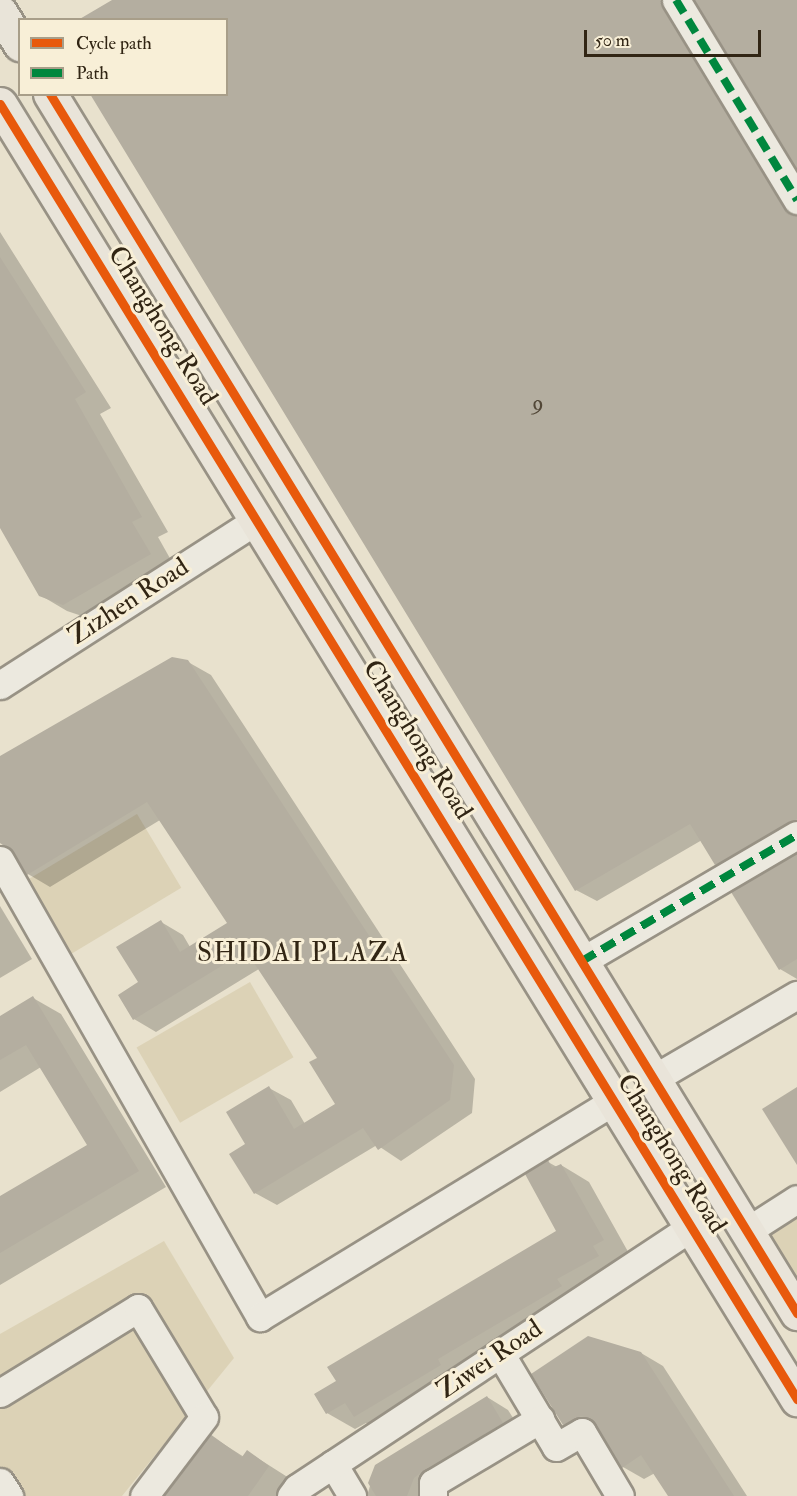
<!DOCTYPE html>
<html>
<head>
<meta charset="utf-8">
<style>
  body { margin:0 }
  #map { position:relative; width:797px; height:1496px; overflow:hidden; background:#e8e1cd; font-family:"IM FELL Double Pica",serif }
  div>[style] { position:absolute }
  .green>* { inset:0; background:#dcd2b6; transform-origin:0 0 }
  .shadow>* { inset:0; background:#0003 }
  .building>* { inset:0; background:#b4aea0 }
  .roads { filter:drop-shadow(2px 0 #989285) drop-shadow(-2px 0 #989285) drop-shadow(0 2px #989285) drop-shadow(0 -2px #989285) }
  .minor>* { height:27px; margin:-13.5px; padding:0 13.5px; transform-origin:13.5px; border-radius:13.5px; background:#ece9df }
  .highway>* { height:33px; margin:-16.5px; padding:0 16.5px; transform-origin:16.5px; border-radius:16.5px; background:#e9e4d9 }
  .quiet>* { height:8px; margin-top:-4px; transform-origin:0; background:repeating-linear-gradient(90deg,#00873e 0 15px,transparent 0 23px) }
  .cycleway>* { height:9px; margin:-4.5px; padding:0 4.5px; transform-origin:4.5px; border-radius:4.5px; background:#e8590c }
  span { translate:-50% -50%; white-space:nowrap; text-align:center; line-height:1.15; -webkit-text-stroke:6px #f8efd7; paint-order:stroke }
  .number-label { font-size:22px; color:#524737 }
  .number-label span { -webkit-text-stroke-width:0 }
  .street-label { font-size:26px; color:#312514 }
  .neighbourhood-label { font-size:27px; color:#312514; letter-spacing:1.5px }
  .legend { position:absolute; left:18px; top:18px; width:210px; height:78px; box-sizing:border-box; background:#f8efd7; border:2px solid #a89e89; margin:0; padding:8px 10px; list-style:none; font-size:18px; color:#312514 }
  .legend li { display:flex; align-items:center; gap:12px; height:30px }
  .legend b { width:30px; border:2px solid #a89e89 }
  .scale { position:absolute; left:584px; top:30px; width:177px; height:27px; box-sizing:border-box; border:3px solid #312514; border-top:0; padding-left:8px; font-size:18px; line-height:21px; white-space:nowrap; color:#312514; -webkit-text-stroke:4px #f8efd7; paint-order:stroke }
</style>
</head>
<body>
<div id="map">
  <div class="green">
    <i style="left:137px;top:814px;width:86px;height:132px;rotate:59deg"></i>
    <i style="left:250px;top:982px;width:87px;height:131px;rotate:60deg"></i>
    <i style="clip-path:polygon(797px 1207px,797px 1296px,758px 1231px)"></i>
    <i style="clip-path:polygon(164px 1241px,234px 1358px,122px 1496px,0 1496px,0 1334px)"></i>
  </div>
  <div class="shadow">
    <i style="clip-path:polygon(115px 0,687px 0,797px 210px,797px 840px,737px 875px,716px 864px,702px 840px,597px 901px,576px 890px,226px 94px,226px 20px)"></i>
    <i style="clip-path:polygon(0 232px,111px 408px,100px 414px,168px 532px,158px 537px,176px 569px,91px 619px,67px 611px,40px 595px,0 525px)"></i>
    <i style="clip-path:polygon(188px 662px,211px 675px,475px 1079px,472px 1113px,401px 1161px,377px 1145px,277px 1205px,255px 1193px,247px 1144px,269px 1088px,291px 1100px,305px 1124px,337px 1104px,319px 1058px,259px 969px,156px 1032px,134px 1019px,140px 983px,161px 922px,183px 935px,190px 947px,229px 923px,160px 820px,50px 887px,28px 874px,14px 851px,0 840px,0 758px)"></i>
    <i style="clip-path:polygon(797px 855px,797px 979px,780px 969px)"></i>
    <i style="clip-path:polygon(0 906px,32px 959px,0 978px)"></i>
    <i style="clip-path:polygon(33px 998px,61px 1014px,166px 1187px,0 1285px,0 1198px,89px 1145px,41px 1067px,0 1092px,0 1018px)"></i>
    <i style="clip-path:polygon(548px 1162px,557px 1167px,561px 1165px,589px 1182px,631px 1257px,383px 1432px,366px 1423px,355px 1429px,327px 1413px,558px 1231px)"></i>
    <i style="clip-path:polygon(641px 1353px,663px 1366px,747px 1496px,669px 1496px,655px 1473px,644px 1479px,623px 1467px,599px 1430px,586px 1436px,564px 1424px)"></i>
    <i style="clip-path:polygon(487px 1397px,508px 1410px,524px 1435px,433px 1496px,367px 1496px,376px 1466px)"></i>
    <i style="clip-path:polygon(211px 1436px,244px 1457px,248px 1452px,289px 1478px,276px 1496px,168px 1496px)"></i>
  </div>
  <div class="building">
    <i style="clip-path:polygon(112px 0,660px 0,663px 8px,784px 208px,797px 216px,797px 819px,715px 865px,690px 824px,575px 891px,90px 94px,226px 94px,226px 20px,78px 20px)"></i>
    <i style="clip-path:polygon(694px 0,797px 0,797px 170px)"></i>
    <i style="clip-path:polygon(0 257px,86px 392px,75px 399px,142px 517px,132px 522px,151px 554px,63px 605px,39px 596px,0 528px)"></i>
    <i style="clip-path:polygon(172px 657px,188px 660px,454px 1065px,450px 1100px,378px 1150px,363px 1128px,254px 1194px,229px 1154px,245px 1144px,226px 1112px,269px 1086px,294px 1129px,335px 1104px,309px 1062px,317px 1058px,246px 951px,133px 1020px,118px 995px,138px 982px,116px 947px,161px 920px,180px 952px,227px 923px,147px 802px,27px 875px,13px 852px,0 843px,0 756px)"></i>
    <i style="clip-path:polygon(797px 853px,797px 959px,779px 970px,731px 892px)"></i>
    <i style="clip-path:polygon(33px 996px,139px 1171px,0 1253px,0 1196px,87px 1145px,26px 1045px,0 1060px,0 1016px)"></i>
    <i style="clip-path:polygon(797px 1087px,797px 1165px,762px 1109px)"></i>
    <i style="clip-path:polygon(548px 1160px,552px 1168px,561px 1164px,604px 1240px,593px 1246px,599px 1256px,557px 1279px,562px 1286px,438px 1359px,441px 1365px,354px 1417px,345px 1403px,326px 1414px,314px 1394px,336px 1381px,327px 1367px,556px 1231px,525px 1174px)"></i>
    <i style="clip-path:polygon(588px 1336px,641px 1352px,734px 1496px,668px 1496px,641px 1455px,622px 1468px,590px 1419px,581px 1416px,563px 1425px,531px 1374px)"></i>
    <i style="clip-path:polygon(487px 1396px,503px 1423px,424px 1470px,414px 1478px,407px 1496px,376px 1496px,368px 1483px,375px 1465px)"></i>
    <i style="clip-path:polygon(210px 1434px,242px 1457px,247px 1450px,269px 1466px,248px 1496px,164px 1496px)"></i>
  </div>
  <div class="roads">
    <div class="minor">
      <i style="left:676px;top:0;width:234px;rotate:58.8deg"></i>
      <i style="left:0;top:685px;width:305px;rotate:-32.7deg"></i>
      <i style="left:0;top:860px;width:526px;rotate:60.36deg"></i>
      <i style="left:260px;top:1317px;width:415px;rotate:-31.4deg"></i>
      <i style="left:582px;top:961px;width:249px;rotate:-30.4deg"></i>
      <i style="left:653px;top:1079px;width:167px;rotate:-30.3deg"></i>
      <i style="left:747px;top:1231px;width:59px;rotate:-32.6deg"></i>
      <i style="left:500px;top:1353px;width:109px;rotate:59.2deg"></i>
      <i style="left:556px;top:1447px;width:30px;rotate:-30deg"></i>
      <i style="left:582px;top:1432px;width:74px;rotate:59.3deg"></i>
      <i style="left:0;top:1393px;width:162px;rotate:-31.6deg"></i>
      <i style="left:138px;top:1308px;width:127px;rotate:58.8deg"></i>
      <i style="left:204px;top:1417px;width:99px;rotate:127.2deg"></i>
      <i style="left:333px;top:1464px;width:37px;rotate:59deg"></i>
      <i style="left:0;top:1482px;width:17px;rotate:57deg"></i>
      <i style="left:291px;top:1496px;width:10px;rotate:-53deg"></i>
      <i style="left:297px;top:1488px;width:473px;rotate:-33.5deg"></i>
      <i style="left:433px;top:1496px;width:13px;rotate:-90deg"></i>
      <i style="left:433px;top:1483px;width:125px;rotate:-30.9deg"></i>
    </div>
    <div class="highway">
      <i style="left:0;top:12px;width:38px;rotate:58deg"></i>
      <i style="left:50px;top:94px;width:1430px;rotate:58.5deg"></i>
      <i style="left:0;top:104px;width:1521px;rotate:58.39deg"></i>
    </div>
  </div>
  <div class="quiet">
    <i style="left:676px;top:0;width:234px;rotate:58.8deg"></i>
    <i style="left:582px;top:961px;width:249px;rotate:-30.4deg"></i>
  </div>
  <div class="cycleway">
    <i style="left:50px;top:94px;width:1430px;rotate:58.5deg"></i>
    <i style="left:0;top:104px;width:1521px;rotate:58.39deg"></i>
  </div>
  <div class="number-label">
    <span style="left:538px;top:404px">9</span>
  </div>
  <div class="street-label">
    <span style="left:162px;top:326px;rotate:58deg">Changhong Road</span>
    <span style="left:129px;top:602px;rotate:-33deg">Zizhen Road</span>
    <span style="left:417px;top:740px;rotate:58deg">Changhong Road</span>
    <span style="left:671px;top:1154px;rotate:58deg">Changhong Road</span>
    <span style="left:490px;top:1360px;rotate:-34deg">Ziwei Road</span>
  </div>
  <div class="neighbourhood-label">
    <span style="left:303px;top:953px">SHIDAI PLAZA</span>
  </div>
  <ul class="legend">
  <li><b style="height:8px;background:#e8590c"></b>Cycle path</li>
  <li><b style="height:8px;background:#00873e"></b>Path</li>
  </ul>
  <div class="scale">50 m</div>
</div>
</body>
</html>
